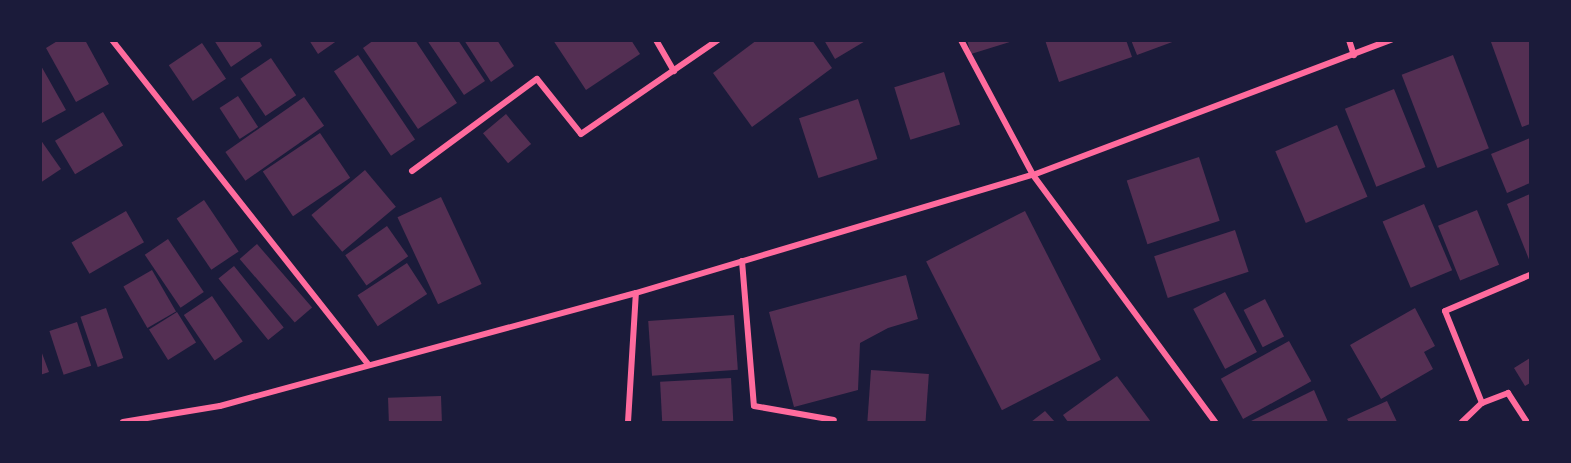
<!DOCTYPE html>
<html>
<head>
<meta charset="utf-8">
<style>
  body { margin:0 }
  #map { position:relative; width:1571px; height:463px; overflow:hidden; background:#1b1b3a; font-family:"PT Sans Narrow",sans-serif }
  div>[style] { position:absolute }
  .building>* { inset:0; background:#542f53; transform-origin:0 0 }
  .minor>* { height:6px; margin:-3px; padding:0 3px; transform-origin:3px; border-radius:3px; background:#ff6b9d }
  span { translate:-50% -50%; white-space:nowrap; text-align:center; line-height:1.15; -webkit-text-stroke:6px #1b1b3a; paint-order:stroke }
  .frame { position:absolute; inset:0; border:42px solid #1b1b3a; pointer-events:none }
</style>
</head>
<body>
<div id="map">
  <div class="building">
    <i style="clip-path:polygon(59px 40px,85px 40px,109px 84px,76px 102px,46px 48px)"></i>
    <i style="clip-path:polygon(214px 40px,259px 40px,262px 46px,231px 67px)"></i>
    <i style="clip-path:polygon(309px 40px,338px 40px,318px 54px)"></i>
    <i style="clip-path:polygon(374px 40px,415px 40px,457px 103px,418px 129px,363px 48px)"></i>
    <i style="clip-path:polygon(427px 40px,458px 40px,485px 81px,464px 95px)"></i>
    <i style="clip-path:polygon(464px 40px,497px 40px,514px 66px,491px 82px)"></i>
    <i style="clip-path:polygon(553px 40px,631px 40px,640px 54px,586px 90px)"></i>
    <i style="clip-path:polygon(757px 40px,812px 40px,832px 68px,752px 127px,713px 73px)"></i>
    <i style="clip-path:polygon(824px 40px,867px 40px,835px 59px)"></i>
    <i style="clip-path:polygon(967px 40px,1013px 40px,1013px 41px,971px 54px)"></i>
    <i style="clip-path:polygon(1045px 40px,1126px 40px,1132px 57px,1059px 82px)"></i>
    <i style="clip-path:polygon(1131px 40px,1175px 40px,1175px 41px,1137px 55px)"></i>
    <i style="clip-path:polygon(1495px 40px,1530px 40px,1530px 124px,1522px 127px,1491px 42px)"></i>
    <i style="left:202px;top:43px;width:43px;height:40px;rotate:56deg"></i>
    <i style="left:358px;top:55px;width:102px;height:29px;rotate:56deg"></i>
    <i style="left:1453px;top:55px;width:100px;height:55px;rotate:69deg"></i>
    <i style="left:271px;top:58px;width:45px;height:37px;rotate:56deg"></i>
    <i style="clip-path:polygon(40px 64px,66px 110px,40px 124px)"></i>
    <i style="left:944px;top:72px;width:55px;height:52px;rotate:73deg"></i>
    <i style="left:1394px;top:89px;width:84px;height:53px;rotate:68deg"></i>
    <i style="left:238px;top:96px;width:37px;height:22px;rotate:57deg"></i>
    <i style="left:304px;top:97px;width:35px;height:96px;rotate:55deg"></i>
    <i style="left:858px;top:99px;width:63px;height:62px;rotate:72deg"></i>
    <i style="left:103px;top:112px;width:39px;height:56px;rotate:59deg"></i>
    <i style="left:506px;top:114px;width:39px;height:30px;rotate:50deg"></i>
    <i style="left:1337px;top:125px;width:78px;height:67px;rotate:67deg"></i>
    <i style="left:320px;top:133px;width:54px;height:69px;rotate:56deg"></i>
    <i style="clip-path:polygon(1530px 138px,1530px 183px,1507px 193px,1491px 154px)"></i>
    <i style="clip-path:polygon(40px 139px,61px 169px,40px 183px)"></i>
    <i style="left:1199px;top:157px;width:67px;height:76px;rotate:72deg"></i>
    <i style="left:365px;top:170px;width:48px;height:70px;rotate:50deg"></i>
    <i style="clip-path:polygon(1530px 194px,1530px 262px,1507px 204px)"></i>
    <i style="left:441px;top:197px;width:96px;height:48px;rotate:65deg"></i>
    <i style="left:204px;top:200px;width:62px;height:33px;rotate:56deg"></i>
    <i style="left:1424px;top:204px;width:72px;height:45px;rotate:67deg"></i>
    <i style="left:1477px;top:210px;width:59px;height:42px;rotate:68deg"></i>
    <i style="left:126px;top:211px;width:36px;height:63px;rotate:60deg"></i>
    <i style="left:1025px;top:211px;width:167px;height:111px;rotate:63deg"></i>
    <i style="left:387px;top:226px;width:37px;height:51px;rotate:55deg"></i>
    <i style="left:1235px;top:230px;width:44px;height:85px;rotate:72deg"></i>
    <i style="left:168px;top:239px;width:64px;height:28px;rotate:56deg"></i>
    <i style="left:257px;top:244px;width:84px;height:23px;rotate:49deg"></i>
    <i style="left:407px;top:263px;width:37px;height:59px;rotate:57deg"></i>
    <i style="left:234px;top:266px;width:79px;height:20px;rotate:51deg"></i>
    <i style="left:152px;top:270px;width:48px;height:33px;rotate:60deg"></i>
    <i style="clip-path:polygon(906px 275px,918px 319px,888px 328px,860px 343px,858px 390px,794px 407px,769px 312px)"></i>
    <i style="left:1225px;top:292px;width:68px;height:36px;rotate:62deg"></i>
    <i style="left:212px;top:296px;width:55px;height:34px;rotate:56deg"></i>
    <i style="left:1265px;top:299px;width:42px;height:24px;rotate:63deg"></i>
    <i style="left:106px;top:308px;width:53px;height:27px;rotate:71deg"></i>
    <i style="clip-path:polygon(1415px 308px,1435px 346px,1424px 352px,1433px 369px,1381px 399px,1350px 345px)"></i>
    <i style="left:177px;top:312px;width:36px;height:33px;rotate:58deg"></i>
    <i style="left:734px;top:315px;width:55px;height:86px;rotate:86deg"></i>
    <i style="left:77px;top:322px;width:46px;height:29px;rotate:72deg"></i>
    <i style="left:1289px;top:341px;width:46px;height:78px;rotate:61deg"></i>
    <i style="clip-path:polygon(40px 348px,49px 372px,40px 375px)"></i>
    <i style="clip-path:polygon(1530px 358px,1530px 383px,1525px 386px,1514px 368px)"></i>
    <i style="left:871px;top:370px;width:58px;height:52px;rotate:4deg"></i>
    <i style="clip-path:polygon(1117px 376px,1151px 422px,1068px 422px,1063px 415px)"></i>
    <i style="left:731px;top:378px;width:44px;height:71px;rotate:87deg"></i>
    <i style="clip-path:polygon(1314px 390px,1328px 422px,1249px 422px)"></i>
    <i style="left:441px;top:396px;width:26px;height:53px;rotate:88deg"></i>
    <i style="clip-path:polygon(1387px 401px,1397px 422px,1349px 422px,1347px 419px)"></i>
    <i style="clip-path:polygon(1045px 411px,1055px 422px,1031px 422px)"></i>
  </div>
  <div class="minor">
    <i style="left:112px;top:40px;width:414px;rotate:51.7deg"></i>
    <i style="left:656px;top:40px;width:36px;rotate:60deg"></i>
    <i style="left:961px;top:40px;width:153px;rotate:61.9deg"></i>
    <i style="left:1033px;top:175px;width:307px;rotate:53.6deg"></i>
    <i style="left:1349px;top:40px;width:16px;rotate:72deg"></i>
    <i style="left:412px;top:171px;width:155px;rotate:-36.4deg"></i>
    <i style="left:537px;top:79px;width:70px;rotate:51.3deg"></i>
    <i style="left:581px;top:134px;width:166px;rotate:-34.5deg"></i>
    <i style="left:742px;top:261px;width:145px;rotate:85.3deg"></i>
    <i style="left:754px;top:406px;width:81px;rotate:9.9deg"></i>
    <i style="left:1482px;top:403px;width:99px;rotate:-111.9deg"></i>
    <i style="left:1445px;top:311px;width:92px;rotate:-23deg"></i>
    <i style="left:123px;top:422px;width:98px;rotate:-9.4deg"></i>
    <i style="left:220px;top:406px;width:431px;rotate:-15.2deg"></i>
    <i style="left:636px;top:293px;width:414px;rotate:-16.6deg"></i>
    <i style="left:1033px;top:175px;width:383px;rotate:-20.7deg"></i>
    <i style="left:628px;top:422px;width:129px;rotate:-86.5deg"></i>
    <i style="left:1462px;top:422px;width:28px;rotate:-44deg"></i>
    <i style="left:1482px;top:403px;width:28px;rotate:-21deg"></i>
    <i style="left:1508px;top:393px;width:35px;rotate:57deg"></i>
  </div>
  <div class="frame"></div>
</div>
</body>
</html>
